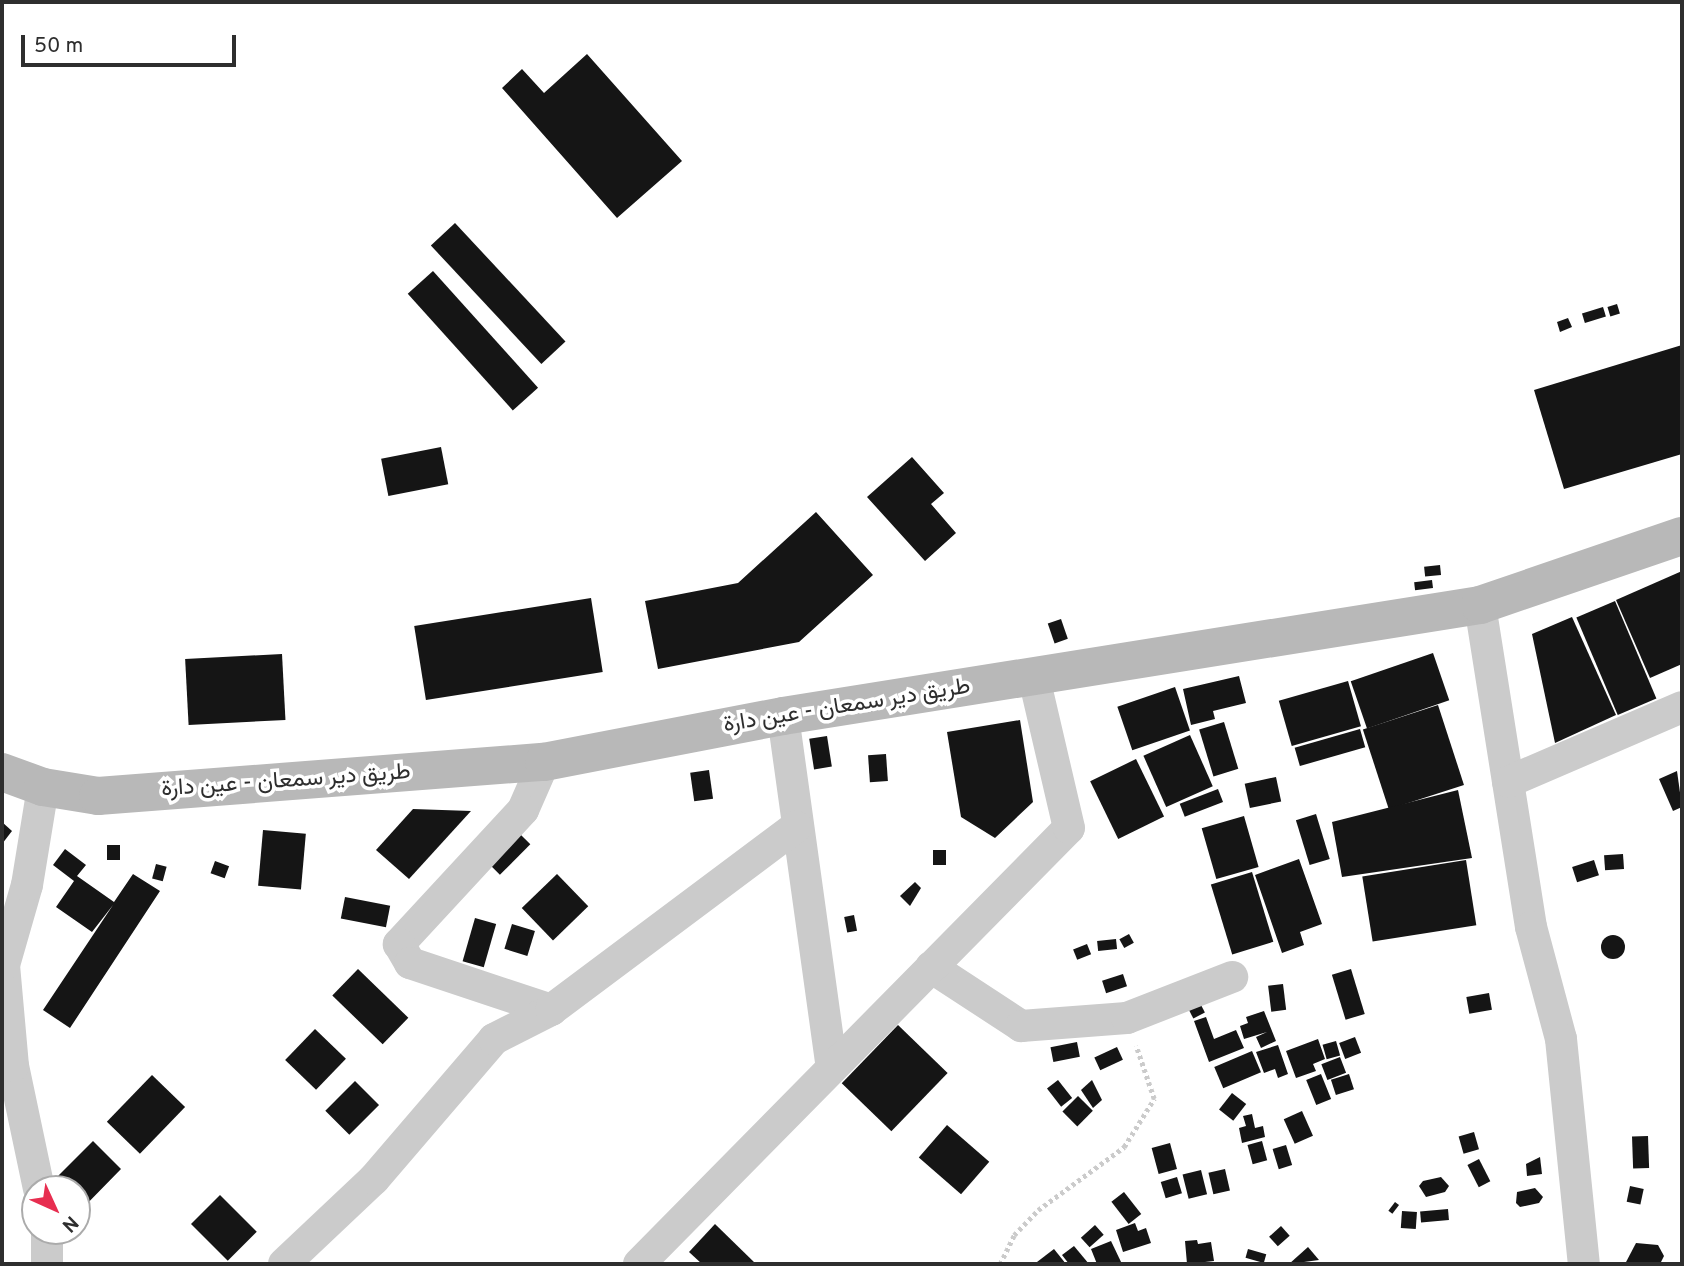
<!DOCTYPE html>
<html>
<head>
<meta charset="utf-8">
<style>
  body { margin:0 }
  #map { position:relative; width:1684px; height:1266px; overflow:hidden; background:#fff; font-family:Overpass,Vazirmatn,sans-serif }
  div>[style] { position:absolute }
  .building>* { inset:0; background:#151515; transform-origin:0 0 }
  .round { border-radius:50% }
  .path>* { height:4.5px; margin-top:-2.25px; transform-origin:0; background:repeating-linear-gradient(90deg,#cbcbcb 0 3.5px,transparent 0 7px) }
  .street>* { height:32px; margin:-16px; padding:0 16px; transform-origin:16px; border-radius:16px; background:#cbcbcb }
  .secondary>* { height:38px; margin:-19px; padding:0 19px; transform-origin:19px; border-radius:19px; background:#b8b8b8 }
  span { translate:-50% -50%; white-space:nowrap; text-align:center; line-height:1.15; -webkit-text-stroke:7px #fff; paint-order:stroke }
  .street-label { font-size:23px; color:#2e2e2e }
  .frame { position:absolute; inset:0; border:4px solid #2e2e2e; pointer-events:none }
  .north { position:absolute; left:21px; top:1175px; width:70px; height:70px; box-sizing:border-box; background:#fff; border:2px solid #ababab; border-radius:50%; rotate:135deg; font-size:19px; font-weight:700; line-height:28px; text-align:center; color:#2e2e2e }
  .north::after { content:''; display:block; margin:auto; width:24px; height:32px; background:#e72e50; clip-path:polygon(50% 0,100% 100%,50% 72%,0 100%) }
  .scale { position:absolute; left:21px; top:35px; width:215px; height:32px; box-sizing:border-box; border:4px solid #2e2e2e; border-top:0; padding-left:9px; font-size:21px; line-height:24px; white-space:nowrap; color:#2e2e2e; -webkit-text-stroke:5px #fff; paint-order:stroke }
</style>
</head>
<body>
<div id="map">
  <div class="building">
    <i style="clip-path:polygon(587px 54px,682px 161px,617px 218px,502px 88px,522px 69px,544px 93px)"></i>
    <i style="left:455px;top:223px;width:162px;height:33px;rotate:47deg"></i>
    <i style="left:433px;top:271px;width:157px;height:34px;rotate:48deg"></i>
    <i style="left:1617px;top:304px;width:10px;height:10px;rotate:73deg"></i>
    <i style="left:1603px;top:307px;width:10px;height:22px;rotate:73deg"></i>
    <i style="clip-path:polygon(1568px 318px,1572px 327px,1560px 332px,1557px 322px)"></i>
    <i style="clip-path:polygon(1682px 345px,1682px 454px,1564px 489px,1534px 390px)"></i>
    <i style="left:441px;top:447px;width:38px;height:61px;rotate:79deg"></i>
    <i style="clip-path:polygon(912px 457px,944px 493px,931px 504px,956px 533px,925px 561px,867px 497px)"></i>
    <i style="clip-path:polygon(816px 512px,873px 575px,799px 642px,658px 669px,645px 601px,738px 583px)"></i>
    <i style="left:1440px;top:565px;width:10px;height:16px;rotate:84deg"></i>
    <i style="clip-path:polygon(1682px 571px,1682px 664px,1650px 678px,1616px 600px)"></i>
    <i style="left:1432px;top:580px;width:8px;height:18px;rotate:83deg"></i>
    <i style="left:591px;top:598px;width:75px;height:179px;rotate:81deg"></i>
    <i style="left:1615px;top:601px;width:106px;height:42px;rotate:67deg"></i>
    <i style="clip-path:polygon(1572px 617px,1616px 715px,1555px 743px,1532px 634px)"></i>
    <i style="left:1061px;top:619px;width:21px;height:14px;rotate:71deg"></i>
    <i style="left:1433px;top:653px;width:50px;height:87px;rotate:71deg"></i>
    <i style="left:282px;top:654px;width:66px;height:97px;rotate:87deg"></i>
    <i style="clip-path:polygon(1239px 676px,1246px 703px,1213px 711px,1215px 719px,1191px 725px,1183px 689px)"></i>
    <i style="left:1348px;top:681px;width:47px;height:72px;rotate:74deg"></i>
    <i style="left:1175px;top:687px;width:46px;height:61px;rotate:71deg"></i>
    <i style="left:1438px;top:705px;width:84px;height:79px;rotate:72deg"></i>
    <i style="clip-path:polygon(1020px 720px,1033px 802px,995px 838px,961px 817px,947px 732px)"></i>
    <i style="left:1224px;top:722px;width:49px;height:26px;rotate:73deg"></i>
    <i style="left:1360px;top:729px;width:19px;height:68px;rotate:74deg"></i>
    <i style="left:1190px;top:735px;width:56px;height:51px;rotate:66deg"></i>
    <i style="left:827px;top:736px;width:31px;height:18px;rotate:81deg"></i>
    <i style="left:886px;top:754px;width:27px;height:18px;rotate:86deg"></i>
    <i style="left:1136px;top:759px;width:64px;height:51px;rotate:64deg"></i>
    <i style="left:709px;top:770px;width:29px;height:19px;rotate:82deg"></i>
    <i style="clip-path:polygon(1677px 771px,1682px 807px,1673px 811px,1659px 779px)"></i>
    <i style="left:1276px;top:777px;width:25px;height:32px;rotate:78deg"></i>
    <i style="left:1218px;top:789px;width:14px;height:41px;rotate:69deg"></i>
    <i style="clip-path:polygon(1458px 790px,1472px 858px,1342px 877px,1332px 822px)"></i>
    <i style="clip-path:polygon(413px 809px,471px 811px,409px 879px,376px 850px)"></i>
    <i style="left:1316px;top:814px;width:47px;height:21px;rotate:73deg"></i>
    <i style="left:1244px;top:816px;width:53px;height:44px;rotate:74deg"></i>
    <i style="clip-path:polygon(2px 822px,12px 831px,2px 844px)"></i>
    <i style="left:263px;top:830px;width:43px;height:56px;rotate:5deg"></i>
    <i style="left:519px;top:833px;width:16px;height:43px;rotate:45deg"></i>
    <i style="left:107px;top:845px;width:13px;height:15px"></i>
    <i style="clip-path:polygon(65px 849px,86px 865px,77px 876px,114px 902px,133px 874px,160px 891px,70px 1028px,43px 1010px,113px 905px,92px 932px,56px 907px,74px 881px,53px 865px)"></i>
    <i style="left:933px;top:850px;width:13px;height:15px"></i>
    <i style="left:1623px;top:854px;width:15px;height:19px;rotate:86deg"></i>
    <i style="clip-path:polygon(1299px 859px,1322px 924px,1300px 932px,1304px 945px,1282px 953px,1255px 875px)"></i>
    <i style="left:1466px;top:860px;width:66px;height:105px;rotate:81deg"></i>
    <i style="left:1594px;top:860px;width:16px;height:23px;rotate:72deg"></i>
    <i style="left:215px;top:861px;width:15px;height:13px;rotate:20deg"></i>
    <i style="left:156px;top:864px;width:11px;height:15px;rotate:15deg"></i>
    <i style="left:1252px;top:872px;width:73px;height:43px;rotate:73deg"></i>
    <i style="left:557px;top:874px;width:45px;height:49px;rotate:46deg"></i>
    <i style="clip-path:polygon(915px 882px,921px 888px,910px 906px,900px 896px)"></i>
    <i style="left:345px;top:897px;width:46px;height:22px;rotate:11deg"></i>
    <i style="left:854px;top:915px;width:16px;height:10px;rotate:79deg"></i>
    <i style="left:475px;top:918px;width:22px;height:45px;rotate:16deg"></i>
    <i style="left:512px;top:924px;width:24px;height:26px;rotate:17deg"></i>
    <i style="left:1129px;top:934px;width:10px;height:11px;rotate:61deg"></i>
    <i class="round" style="left:1601px;top:935px;width:24px;height:24px"></i>
    <i style="left:1116px;top:939px;width:10px;height:19px;rotate:84deg"></i>
    <i style="left:1087px;top:944px;width:11px;height:15px;rotate:68deg"></i>
    <i style="left:358px;top:969px;width:70px;height:37px;rotate:44deg"></i>
    <i style="left:1351px;top:969px;width:47px;height:20px;rotate:73deg"></i>
    <i style="left:1123px;top:974px;width:13px;height:22px;rotate:72deg"></i>
    <i style="left:1283px;top:984px;width:26px;height:15px;rotate:83deg"></i>
    <i style="left:1489px;top:993px;width:17px;height:23px;rotate:80deg"></i>
    <i style="left:1199px;top:1001px;width:13px;height:13px;rotate:63deg"></i>
    <i style="clip-path:polygon(1264px 1011px,1276px 1041px,1261px 1048px,1256px 1037px,1267px 1032px,1244px 1039px,1240px 1026px,1248px 1023px,1246px 1017px)"></i>
    <i style="clip-path:polygon(1206px 1017px,1214px 1039px,1236px 1030px,1244px 1048px,1209px 1062px,1194px 1021px)"></i>
    <i style="left:898px;top:1025px;width:69px;height:81px;rotate:44deg"></i>
    <i style="left:315px;top:1029px;width:43px;height:43px;rotate:44deg"></i>
    <i style="left:1355px;top:1037px;width:17px;height:17px;rotate:69deg"></i>
    <i style="clip-path:polygon(1318px 1039px,1325px 1059px,1313px 1064px,1316px 1071px,1296px 1078px,1286px 1051px)"></i>
    <i style="left:1336px;top:1041px;width:15px;height:14px;rotate:74deg"></i>
    <i style="left:1077px;top:1042px;width:15px;height:27px;rotate:79deg"></i>
    <i style="clip-path:polygon(1278px 1045px,1288px 1074px,1278px 1078px,1275px 1069px,1264px 1073px,1256px 1052px)"></i>
    <i style="left:1117px;top:1047px;width:14px;height:25px;rotate:65deg"></i>
    <i style="left:1252px;top:1051px;width:23px;height:41px;rotate:67deg"></i>
    <i style="left:1340px;top:1057px;width:17px;height:20px;rotate:69deg"></i>
    <i style="left:1321px;top:1074px;width:27px;height:16px;rotate:68deg"></i>
    <i style="left:1349px;top:1074px;width:16px;height:19px;rotate:72deg"></i>
    <i style="left:152px;top:1075px;width:46px;height:65px;rotate:44deg"></i>
    <i style="left:1058px;top:1080px;width:23px;height:14px;rotate:52deg"></i>
    <i style="clip-path:polygon(1092px 1080px,1102px 1100px,1093px 1108px,1081px 1090px)"></i>
    <i style="left:355px;top:1081px;width:34px;height:42px;rotate:45deg"></i>
    <i style="left:1232px;top:1093px;width:18px;height:21px;rotate:38deg"></i>
    <i style="left:1078px;top:1096px;width:21px;height:22px;rotate:45deg"></i>
    <i style="left:1302px;top:1111px;width:27px;height:20px;rotate:66deg"></i>
    <i style="clip-path:polygon(1252px 1114px,1255px 1128px,1263px 1126px,1265px 1137px,1242px 1143px,1239px 1128px,1246px 1126px,1243px 1116px)"></i>
    <i style="left:947px;top:1125px;width:56px;height:43px;rotate:41deg"></i>
    <i style="left:1474px;top:1132px;width:18px;height:16px;rotate:74deg"></i>
    <i style="left:1648px;top:1136px;width:32px;height:16px;rotate:88deg"></i>
    <i style="clip-path:polygon(93px 1141px,121px 1169px,77px 1214px,77px 1189px,49px 1185px)"></i>
    <i style="left:1262px;top:1141px;width:20px;height:15px;rotate:75deg"></i>
    <i style="left:1170px;top:1143px;width:27px;height:19px;rotate:75deg"></i>
    <i style="left:1286px;top:1145px;width:21px;height:14px;rotate:73deg"></i>
    <i style="clip-path:polygon(1540px 1157px,1542px 1174px,1527px 1176px,1526px 1164px)"></i>
    <i style="left:1479px;top:1159px;width:25px;height:13px;rotate:63deg"></i>
    <i style="left:1225px;top:1169px;width:22px;height:17px;rotate:77deg"></i>
    <i style="left:1201px;top:1170px;width:25px;height:19px;rotate:76deg"></i>
    <i style="left:1177px;top:1177px;width:17px;height:17px;rotate:73deg"></i>
    <i style="clip-path:polygon(1441px 1177px,1449px 1186px,1445px 1192px,1426px 1197px,1419px 1186px,1423px 1181px)"></i>
    <i style="left:1630px;top:1186px;width:14px;height:16px;rotate:12deg"></i>
    <i style="clip-path:polygon(1535px 1188px,1543px 1197px,1539px 1203px,1520px 1207px,1516px 1203px,1517px 1192px)"></i>
    <i style="left:1124px;top:1192px;width:28px;height:16px;rotate:52deg"></i>
    <i style="left:220px;top:1195px;width:52px;height:41px;rotate:45deg"></i>
    <i style="left:1395px;top:1202px;width:5px;height:11px;rotate:37deg"></i>
    <i style="left:1448px;top:1209px;width:11px;height:28px;rotate:85deg"></i>
    <i style="left:1402px;top:1211px;width:15px;height:17px;rotate:4deg"></i>
    <i style="clip-path:polygon(1135px 1223px,1138px 1231px,1146px 1228px,1151px 1243px,1123px 1252px,1116px 1230px)"></i>
    <i style="clip-path:polygon(715px 1224px,756px 1264px,702px 1264px,689px 1252px)"></i>
    <i style="left:1095px;top:1225px;width:13px;height:19px;rotate:48deg"></i>
    <i style="left:1281px;top:1226px;width:13px;height:16px;rotate:48deg"></i>
    <i style="clip-path:polygon(1197px 1240px,1198px 1244px,1211px 1242px,1214px 1261px,1187px 1264px,1185px 1241px)"></i>
    <i style="clip-path:polygon(1111px 1241px,1122px 1264px,1097px 1264px,1091px 1249px)"></i>
    <i style="clip-path:polygon(1636px 1243px,1658px 1245px,1664px 1256px,1660px 1264px,1625px 1264px)"></i>
    <i style="clip-path:polygon(1074px 1246px,1089px 1264px,1069px 1264px,1062px 1255px)"></i>
    <i style="clip-path:polygon(1308px 1247px,1319px 1260px,1289px 1264px)"></i>
    <i style="clip-path:polygon(1054px 1249px,1066px 1264px,1039px 1264px,1037px 1262px)"></i>
    <i style="left:1248px;top:1249px;width:19px;height:9px;rotate:16deg"></i>
  </div>
  <div class="path">
    <i style="left:1000px;top:1264px;width:32px;rotate:-64deg"></i>
    <i style="left:1014px;top:1235px;width:35px;rotate:-46deg"></i>
    <i style="left:1038px;top:1210px;width:107px;rotate:-36.2deg"></i>
    <i style="left:1124px;top:1147px;width:57px;rotate:-58deg"></i>
    <i style="left:1154px;top:1099px;width:56px;rotate:-108.8deg"></i>
  </div>
  <div class="street">
    <i style="left:1480px;top:605px;width:326px;rotate:81deg"></i>
    <i style="left:1531px;top:927px;width:116px;rotate:75deg"></i>
    <i style="left:1561px;top:1039px;width:226px;rotate:84.2deg"></i>
    <i style="left:783px;top:716px;width:354px;rotate:82.1deg"></i>
    <i style="left:544px;top:762px;width:52px;rotate:113.6deg"></i>
    <i style="left:523px;top:810px;width:183px;rotate:132.8deg"></i>
    <i style="left:399px;top:944px;width:22px;rotate:60deg"></i>
    <i style="left:410px;top:963px;width:149px;rotate:18.4deg"></i>
    <i style="left:1508px;top:782px;width:189px;rotate:-23.3deg"></i>
    <i style="left:931px;top:967px;width:108px;rotate:33.2deg"></i>
    <i style="left:1021px;top:1026px;width:106px;rotate:-4.3deg"></i>
    <i style="left:1127px;top:1018px;width:113px;rotate:-21.3deg"></i>
    <i style="left:39px;top:1189px;width:126px;rotate:-101.9deg"></i>
    <i style="left:13px;top:1066px;width:101px;rotate:-95.1deg"></i>
    <i style="left:4px;top:965px;width:83px;rotate:-74deg"></i>
    <i style="left:27px;top:885px;width:99px;rotate:-80.7deg"></i>
    <i style="left:47px;top:1231px;width:33px;rotate:90deg"></i>
    <i style="left:284px;top:1264px;width:124px;rotate:-43.4deg"></i>
    <i style="left:374px;top:1179px;width:184px;rotate:-49.4deg"></i>
    <i style="left:494px;top:1039px;width:64px;rotate:-27deg"></i>
    <i style="left:551px;top:1010px;width:306px;rotate:-36.8deg"></i>
    <i style="left:639px;top:1264px;width:612px;rotate:-45.4deg"></i>
    <i style="left:1069px;top:828px;width:154px;rotate:-103.1deg"></i>
  </div>
  <div class="secondary">
    <i style="left:2px;top:772px;width:44px;rotate:20.1deg"></i>
    <i style="left:43px;top:787px;width:56px;rotate:9.3deg"></i>
    <i style="left:98px;top:796px;width:447px;rotate:-4.4deg"></i>
    <i style="left:544px;top:762px;width:243px;rotate:-10.9deg"></i>
    <i style="left:783px;top:716px;width:706px;rotate:-9.05deg"></i>
    <i style="left:1480px;top:605px;width:213px;rotate:-18.9deg"></i>
  </div>
  <div class="street-label">
    <span style="left:847px;top:707px;rotate:-9deg">طريق دير سمعان - عين دارة</span>
    <span style="left:286px;top:782px;rotate:-4deg">طريق دير سمعان - عين دارة</span>
  </div>
  <div class="frame"></div>
  <div class="north">N</div>
  <div class="scale">50 m</div>
</div>
</body>
</html>
